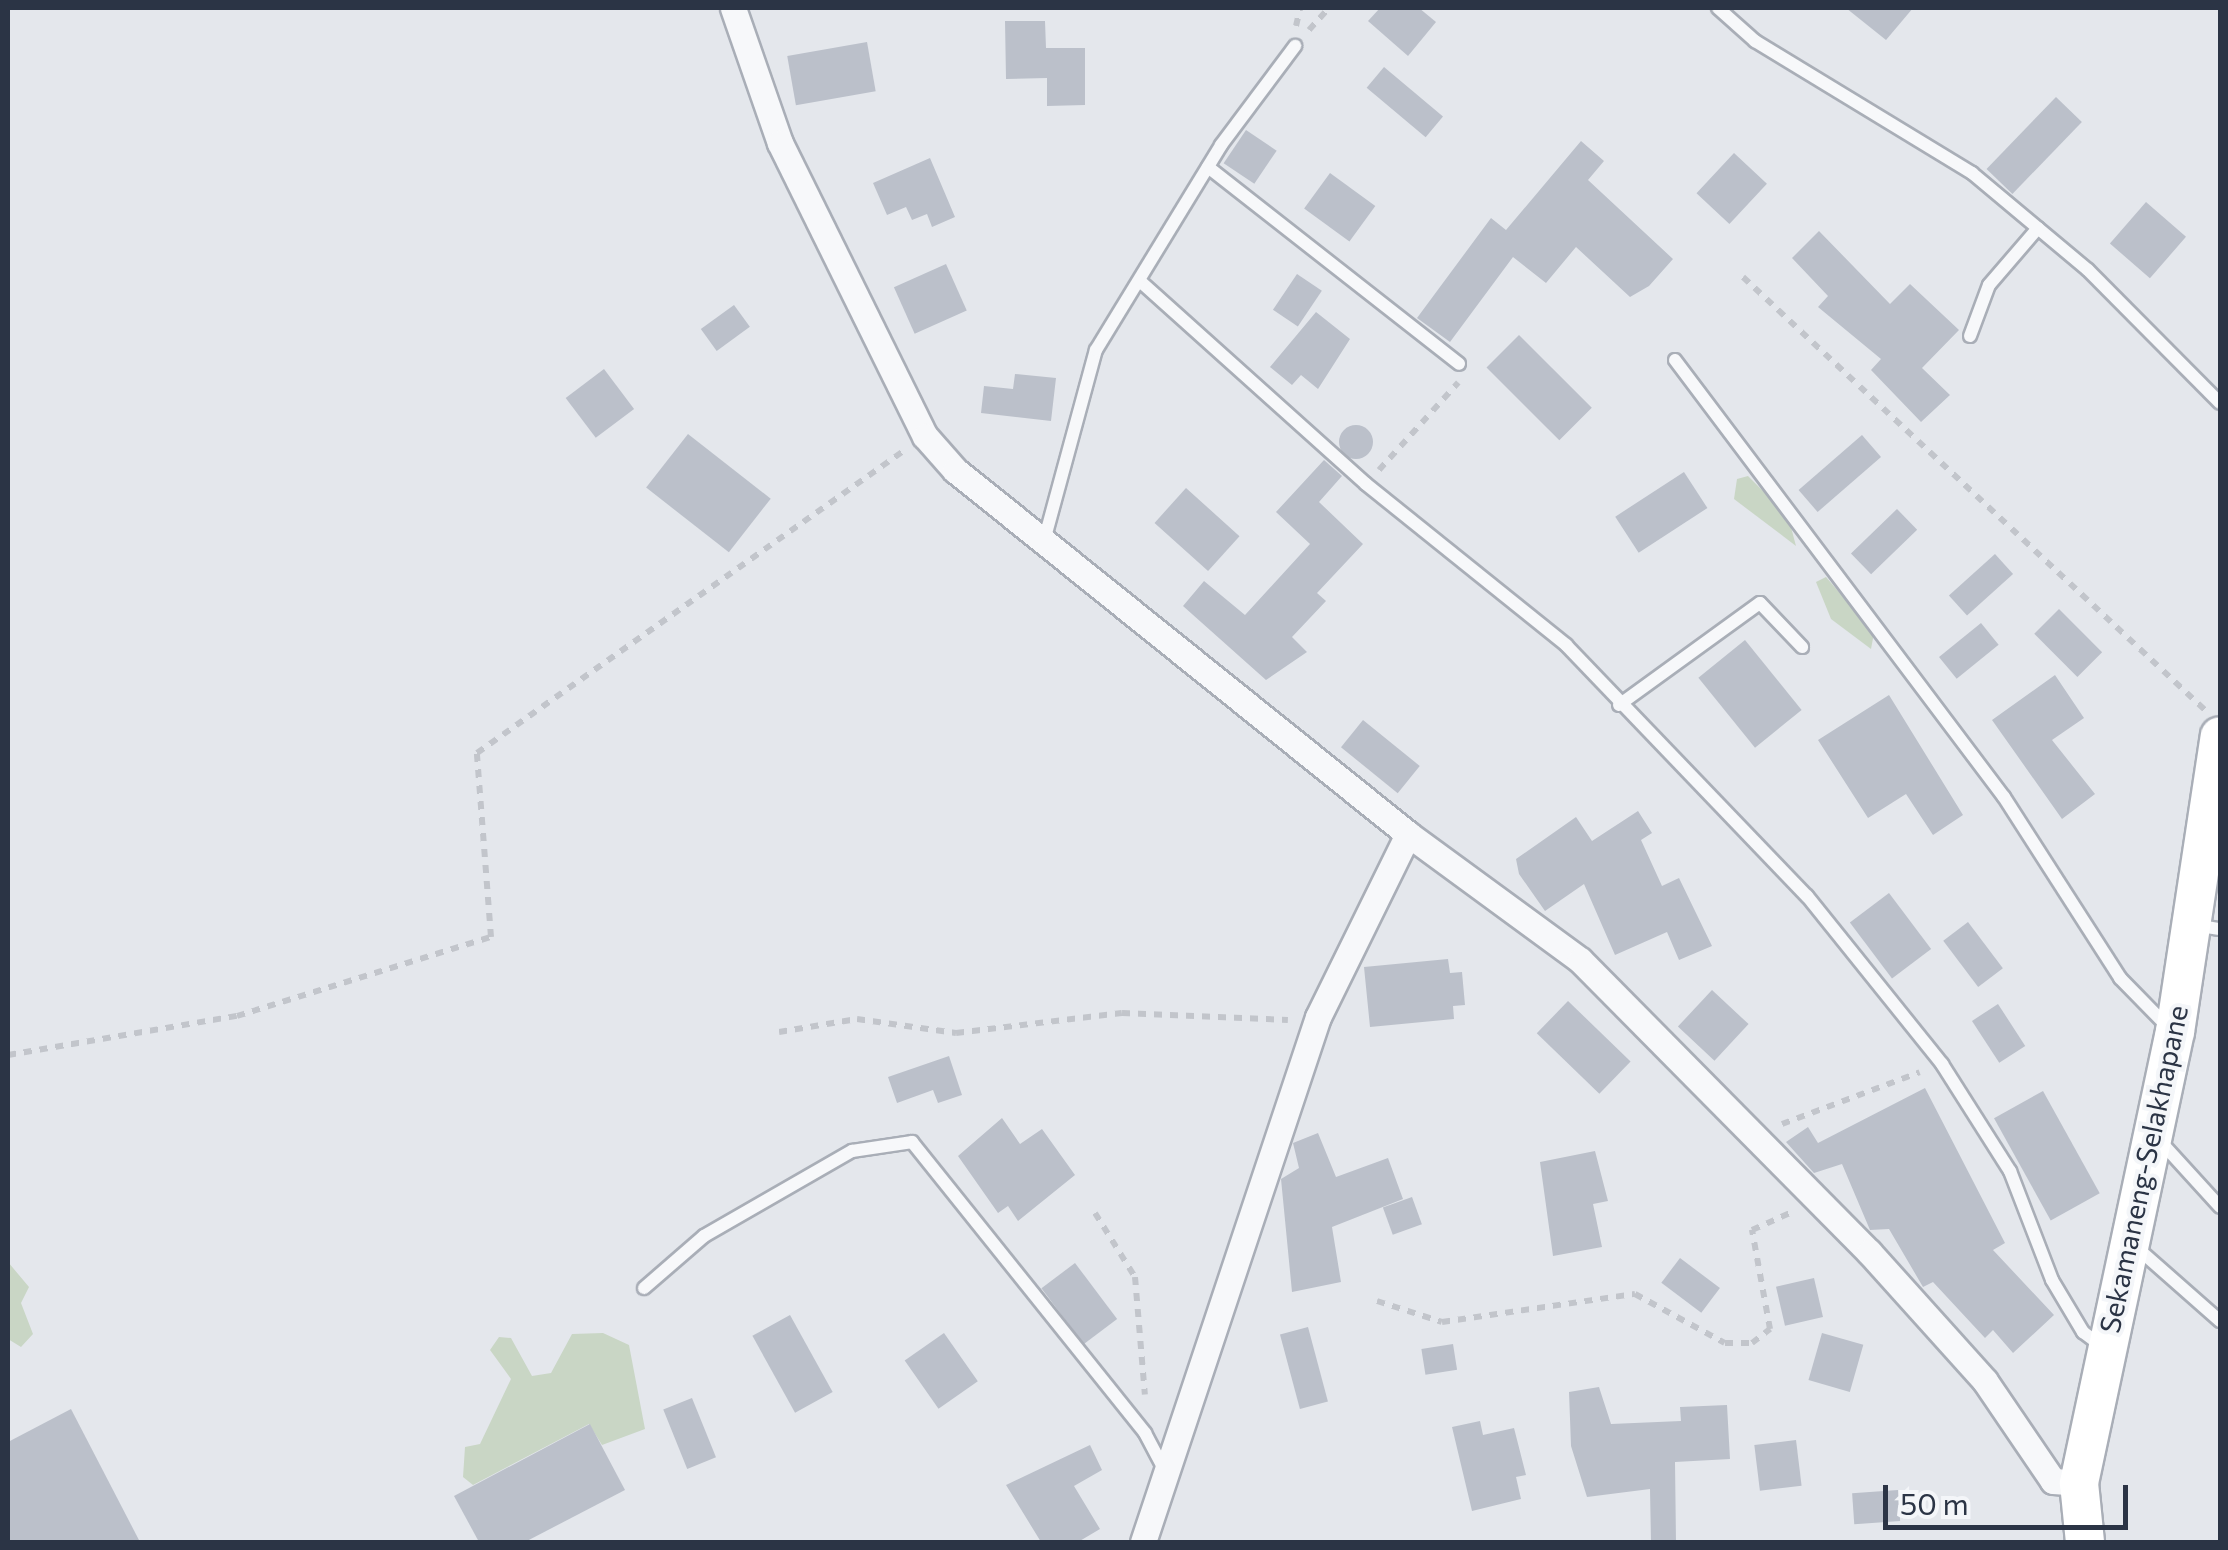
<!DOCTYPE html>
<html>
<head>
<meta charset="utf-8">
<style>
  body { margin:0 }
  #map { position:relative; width:2228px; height:1550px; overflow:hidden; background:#e4e7ec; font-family:Commissioner,sans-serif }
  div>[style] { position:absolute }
  .green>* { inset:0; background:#c9d6c5 }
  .building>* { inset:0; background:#bbc0ca; transform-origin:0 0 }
  .round { border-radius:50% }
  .path>* { height:6px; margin-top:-3px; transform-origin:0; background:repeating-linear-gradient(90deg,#c2c5cb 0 8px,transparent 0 16px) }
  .roads { filter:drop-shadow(2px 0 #a9aeb7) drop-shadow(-2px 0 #a9aeb7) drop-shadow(0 2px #a9aeb7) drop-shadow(0 -2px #a9aeb7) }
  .lane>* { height:12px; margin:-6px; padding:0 6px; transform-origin:6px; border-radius:6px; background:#f7f8fa }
  .street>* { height:25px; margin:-12.5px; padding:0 12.5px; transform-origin:12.5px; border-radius:12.5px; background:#f7f8fa }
  .secondary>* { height:38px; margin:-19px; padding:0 19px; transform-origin:19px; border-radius:19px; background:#fff }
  span { translate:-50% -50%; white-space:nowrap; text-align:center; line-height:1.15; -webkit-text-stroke:8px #f4f6f9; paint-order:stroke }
  .street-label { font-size:28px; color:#2b3445 }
  .frame { position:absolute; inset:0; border:10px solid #2b3445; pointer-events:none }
  .scale { position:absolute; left:1883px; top:1485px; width:245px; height:45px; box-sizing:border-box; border:5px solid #2b3445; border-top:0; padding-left:12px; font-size:30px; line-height:35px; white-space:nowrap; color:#2b3445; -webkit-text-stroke:8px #f4f6f9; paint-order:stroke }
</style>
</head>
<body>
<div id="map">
  <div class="green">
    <i style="clip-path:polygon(1748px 476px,1788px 516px,1796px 546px,1734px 499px,1737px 479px)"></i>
    <i style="clip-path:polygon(1826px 577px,1874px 633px,1871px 649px,1831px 619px,1816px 582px)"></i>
    <i style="clip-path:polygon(8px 1262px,29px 1287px,21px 1303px,33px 1334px,21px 1347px,8px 1339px)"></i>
    <i style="clip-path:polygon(603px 1333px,629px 1345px,645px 1429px,602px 1445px,589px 1424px,473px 1485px,463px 1477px,465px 1447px,480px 1444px,511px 1379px,490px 1350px,499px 1337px,511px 1338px,532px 1376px,551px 1373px,572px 1334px)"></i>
  </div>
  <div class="building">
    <i style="clip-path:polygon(1380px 8px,1419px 8px,1436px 22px,1408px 56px,1368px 21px)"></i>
    <i style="clip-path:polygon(1846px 8px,1913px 8px,1886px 40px)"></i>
    <i style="clip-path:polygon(1005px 21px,1045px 21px,1046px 48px,1085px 48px,1085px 105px,1047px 106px,1047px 78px,1006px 79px)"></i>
    <i style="left:867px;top:42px;width:50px;height:81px;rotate:80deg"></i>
    <i style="left:1384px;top:67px;width:77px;height:27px;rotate:40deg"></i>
    <i style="left:2056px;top:97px;width:36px;height:100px;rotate:44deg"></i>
    <i style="left:1246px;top:130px;width:37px;height:40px;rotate:34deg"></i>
    <i style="clip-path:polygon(1581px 141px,1604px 161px,1588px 180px,1673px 259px,1649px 286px,1630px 297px,1576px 247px,1546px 283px,1513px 257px,1450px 342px,1417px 318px,1491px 218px,1506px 230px)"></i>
    <i style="left:1734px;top:153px;width:45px;height:55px;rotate:43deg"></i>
    <i style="clip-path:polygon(930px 158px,955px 217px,932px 227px,927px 214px,912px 220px,906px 207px,887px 215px,873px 183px)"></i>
    <i style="left:1330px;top:173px;width:56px;height:44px;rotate:36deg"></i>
    <i style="left:2146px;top:202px;width:53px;height:55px;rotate:41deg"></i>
    <i style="clip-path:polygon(1819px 231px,1890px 304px,1910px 284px,1959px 330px,1922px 368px,1950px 395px,1921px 422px,1871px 370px,1881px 359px,1818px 307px,1828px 296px,1792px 258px)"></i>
    <i style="left:946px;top:264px;width:51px;height:57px;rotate:66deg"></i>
    <i style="left:1297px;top:274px;width:30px;height:43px;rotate:34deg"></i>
    <i style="left:734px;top:305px;width:27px;height:41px;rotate:54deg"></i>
    <i style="clip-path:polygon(1316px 312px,1350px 339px,1318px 389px,1301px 375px,1292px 385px,1270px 367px)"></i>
    <i style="left:1519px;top:335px;width:103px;height:46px;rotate:45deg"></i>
    <i style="left:604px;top:369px;width:50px;height:48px;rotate:53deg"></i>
    <i style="clip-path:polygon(1015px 374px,1056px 378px,1051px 421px,981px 413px,984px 386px,1013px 389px)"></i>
    <i class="round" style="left:1339px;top:425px;width:34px;height:34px"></i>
    <i style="left:688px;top:434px;width:105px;height:68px;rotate:38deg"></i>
    <i style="left:1862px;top:435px;width:29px;height:84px;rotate:49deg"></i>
    <i style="clip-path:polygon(1324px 460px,1342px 476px,1319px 502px,1363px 544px,1317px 593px,1326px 601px,1292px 637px,1307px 652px,1266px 680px,1183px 606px,1204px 581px,1245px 615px,1310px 544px,1276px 512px)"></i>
    <i style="left:1684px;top:472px;width:43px;height:82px;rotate:57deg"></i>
    <i style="left:1186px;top:488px;width:72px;height:47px;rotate:42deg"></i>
    <i style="left:1897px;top:509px;width:29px;height:64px;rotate:46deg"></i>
    <i style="left:1995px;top:554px;width:27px;height:62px;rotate:48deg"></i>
    <i style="left:2059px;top:609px;width:61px;height:35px;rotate:45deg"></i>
    <i style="left:1981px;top:623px;width:28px;height:54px;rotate:51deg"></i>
    <i style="left:1745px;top:640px;width:90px;height:60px;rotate:51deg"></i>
    <i style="clip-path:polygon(2055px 675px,2084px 718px,2052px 740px,2095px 794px,2062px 819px,1992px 720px)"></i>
    <i style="clip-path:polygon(1889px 695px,1963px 815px,1933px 835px,1906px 794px,1868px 818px,1818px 740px)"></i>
    <i style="left:1363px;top:720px;width:73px;height:35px;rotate:39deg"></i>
    <i style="clip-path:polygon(1638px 811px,1652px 833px,1641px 840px,1662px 886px,1679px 878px,1712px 946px,1679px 960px,1667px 932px,1615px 955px,1584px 884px,1545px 911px,1519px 874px,1516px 859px,1576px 817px,1592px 841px)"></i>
    <i style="left:1889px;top:893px;width:70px;height:49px;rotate:53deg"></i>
    <i style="left:1968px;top:922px;width:58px;height:31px;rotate:53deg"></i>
    <i style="clip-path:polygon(1448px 959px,1450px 973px,1462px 972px,1465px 1005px,1453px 1006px,1454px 1019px,1370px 1027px,1364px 967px)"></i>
    <i style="left:1712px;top:990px;width:50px;height:50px;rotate:43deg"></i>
    <i style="left:1568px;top:1001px;width:87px;height:45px;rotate:44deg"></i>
    <i style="left:1998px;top:1004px;width:50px;height:31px;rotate:57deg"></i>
    <i style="clip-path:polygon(949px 1056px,962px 1095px,938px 1103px,933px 1090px,897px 1103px,888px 1077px)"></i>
    <i style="clip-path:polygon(1925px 1088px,2005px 1243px,1993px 1250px,2054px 1315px,2013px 1353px,1993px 1330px,1985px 1338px,1933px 1282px,1923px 1287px,1889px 1229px,1870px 1230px,1842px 1164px,1814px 1173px,1786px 1142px,1808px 1127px,1818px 1143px)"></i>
    <i style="left:2043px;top:1091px;width:117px;height:56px;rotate:61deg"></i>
    <i style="clip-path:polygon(1002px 1118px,1020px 1144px,1042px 1129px,1075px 1175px,1018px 1221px,1008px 1206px,998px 1213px,958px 1156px)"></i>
    <i style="clip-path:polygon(1318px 1133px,1336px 1177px,1388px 1158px,1403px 1199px,1332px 1227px,1341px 1282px,1292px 1292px,1281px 1179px,1299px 1168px,1293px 1143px)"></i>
    <i style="clip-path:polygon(1595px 1151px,1608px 1201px,1593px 1204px,1602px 1247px,1553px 1256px,1540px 1162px)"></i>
    <i style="left:1412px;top:1197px;width:29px;height:31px;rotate:70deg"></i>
    <i style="left:1680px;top:1258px;width:50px;height:31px;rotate:37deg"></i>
    <i style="left:1075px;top:1263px;width:70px;height:42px;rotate:53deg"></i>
    <i style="left:1814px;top:1278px;width:40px;height:39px;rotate:77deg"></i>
    <i style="left:790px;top:1315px;width:88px;height:43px;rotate:61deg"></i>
    <i style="left:1308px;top:1327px;width:77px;height:29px;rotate:75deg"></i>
    <i style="left:944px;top:1333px;width:59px;height:48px;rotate:55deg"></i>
    <i style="left:1822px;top:1333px;width:43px;height:49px;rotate:16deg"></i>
    <i style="left:1453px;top:1344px;width:26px;height:32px;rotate:81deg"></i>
    <i style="clip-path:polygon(1599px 1387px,1611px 1424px,1681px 1421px,1680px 1407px,1727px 1405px,1730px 1459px,1675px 1462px,1676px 1542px,1651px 1542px,1650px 1489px,1587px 1497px,1571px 1446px,1569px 1392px)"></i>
    <i style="left:692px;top:1398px;width:64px;height:31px;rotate:68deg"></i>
    <i style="clip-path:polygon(71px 1409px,140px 1542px,8px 1542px,8px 1442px)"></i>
    <i style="clip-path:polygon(1480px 1421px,1483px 1435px,1514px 1428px,1526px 1475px,1516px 1477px,1521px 1499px,1472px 1511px,1452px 1427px)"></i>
    <i style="clip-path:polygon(590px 1424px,625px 1490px,525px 1542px,479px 1542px,454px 1496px)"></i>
    <i style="left:1796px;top:1440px;width:46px;height:42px;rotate:83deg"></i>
    <i style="clip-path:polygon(1090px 1445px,1102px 1470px,1074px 1486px,1100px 1529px,1078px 1542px,1041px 1542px,1006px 1485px)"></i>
    <i style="left:1898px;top:1490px;width:31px;height:46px;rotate:86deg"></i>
  </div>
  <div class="path">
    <i style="left:1296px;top:26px;width:18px;rotate:-77deg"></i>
    <i style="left:1309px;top:30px;width:30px;rotate:-48deg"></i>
    <i style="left:1743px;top:277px;width:633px;rotate:43.14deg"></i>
    <i style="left:1379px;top:470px;width:118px;rotate:-47.8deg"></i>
    <i style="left:779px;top:1032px;width:79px;rotate:-9.5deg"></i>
    <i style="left:857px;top:1019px;width:100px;rotate:8deg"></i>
    <i style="left:956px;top:1033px;width:167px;rotate:-6.9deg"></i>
    <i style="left:1122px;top:1013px;width:166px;rotate:2.4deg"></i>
    <i style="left:8px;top:1055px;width:232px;rotate:-9.7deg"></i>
    <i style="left:237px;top:1016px;width:266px;rotate:-17.3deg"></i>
    <i style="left:491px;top:937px;width:185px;rotate:-94.4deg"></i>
    <i style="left:477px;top:753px;width:521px;rotate:-35.31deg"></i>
    <i style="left:1782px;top:1124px;width:147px;rotate:-20.6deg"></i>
    <i style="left:1095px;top:1213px;width:75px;rotate:58deg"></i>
    <i style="left:1135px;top:1277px;width:118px;rotate:85.2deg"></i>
    <i style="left:1377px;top:1301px;width:68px;rotate:17.9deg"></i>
    <i style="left:1442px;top:1322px;width:195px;rotate:-8.3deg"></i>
    <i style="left:1635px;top:1294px;width:102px;rotate:28.6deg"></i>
    <i style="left:1725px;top:1343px;width:27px"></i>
    <i style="left:1752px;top:1343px;width:23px;rotate:-38deg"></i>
    <i style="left:1770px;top:1329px;width:101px;rotate:-100.3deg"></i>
    <i style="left:1752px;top:1230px;width:44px;rotate:-24.2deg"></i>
  </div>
  <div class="roads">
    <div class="lane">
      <i style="left:1718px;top:8px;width:50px;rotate:41.7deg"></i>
      <i style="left:1755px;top:41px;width:254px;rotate:31.3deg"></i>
      <i style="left:1972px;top:173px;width:151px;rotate:39.9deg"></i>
      <i style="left:2088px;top:270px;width:187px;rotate:45.2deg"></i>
      <i style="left:1208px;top:167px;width:319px;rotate:38.1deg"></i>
      <i style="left:1141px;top:282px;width:302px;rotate:41.9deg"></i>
      <i style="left:1366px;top:484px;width:257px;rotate:38.8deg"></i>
      <i style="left:1566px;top:645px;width:348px;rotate:46.2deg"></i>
      <i style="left:1807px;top:896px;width:216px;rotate:51.2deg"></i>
      <i style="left:1942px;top:1064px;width:127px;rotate:57.6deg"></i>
      <i style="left:2010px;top:1171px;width:117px;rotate:68.9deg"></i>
      <i style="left:2052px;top:1280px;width:61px;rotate:59.2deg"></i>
      <i style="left:2083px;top:1332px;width:25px;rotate:37deg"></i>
      <i style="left:1970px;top:336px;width:54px;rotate:-69.6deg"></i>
      <i style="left:1989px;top:285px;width:75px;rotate:-49.3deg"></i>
      <i style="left:1675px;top:360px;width:547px;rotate:53.03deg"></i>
      <i style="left:2004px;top:797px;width:215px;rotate:57.3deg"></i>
      <i style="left:2120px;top:978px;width:70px;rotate:45.6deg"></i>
      <i style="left:1044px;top:541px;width:198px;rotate:-74.8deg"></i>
      <i style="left:1096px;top:350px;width:240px;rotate:-58.6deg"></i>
      <i style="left:1221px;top:145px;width:124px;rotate:-53.2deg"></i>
      <i style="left:1619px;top:705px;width:174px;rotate:-35.9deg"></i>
      <i style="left:1760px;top:603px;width:61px;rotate:46.3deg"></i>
      <i style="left:2194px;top:925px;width:26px;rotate:9deg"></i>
      <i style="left:2160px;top:1141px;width:89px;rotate:47.7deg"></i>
      <i style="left:2136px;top:1247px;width:112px;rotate:41.4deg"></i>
      <i style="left:644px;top:1288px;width:79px;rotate:-40.9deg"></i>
      <i style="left:704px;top:1236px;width:171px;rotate:-29.9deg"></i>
      <i style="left:852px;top:1151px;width:61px;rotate:-8.5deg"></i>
      <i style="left:912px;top:1142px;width:373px;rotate:51.3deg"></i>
      <i style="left:1145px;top:1433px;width:43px;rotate:62.2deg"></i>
    </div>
    <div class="street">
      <i style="left:733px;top:8px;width:143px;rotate:70.8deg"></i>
      <i style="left:780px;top:143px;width:327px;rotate:63.7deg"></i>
      <i style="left:925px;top:436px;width:45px;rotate:48.6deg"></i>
      <i style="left:955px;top:470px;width:581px;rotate:38.78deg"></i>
      <i style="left:1408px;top:834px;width:213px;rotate:36.2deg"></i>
      <i style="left:1580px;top:960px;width:411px;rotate:45.3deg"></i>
      <i style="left:1869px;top:1252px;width:173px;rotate:48deg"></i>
      <i style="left:1985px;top:1381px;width:121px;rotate:55.8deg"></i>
      <i style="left:2053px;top:1481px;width:26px;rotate:4deg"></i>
      <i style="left:1143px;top:1542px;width:553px;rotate:-71.57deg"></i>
      <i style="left:1318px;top:1017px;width:204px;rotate:-63.8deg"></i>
    </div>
    <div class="secondary">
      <i style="left:2085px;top:1542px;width:59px;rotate:-95.8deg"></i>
      <i style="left:2079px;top:1483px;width:461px;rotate:-78deg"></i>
      <i style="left:2175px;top:1032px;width:299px;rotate:-81.4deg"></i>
    </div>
  </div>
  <div class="street-label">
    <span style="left:2143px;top:1169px;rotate:-78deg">Sekamaneng-Selakhapane</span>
  </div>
  <div class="frame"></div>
  <div class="scale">50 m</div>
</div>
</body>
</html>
